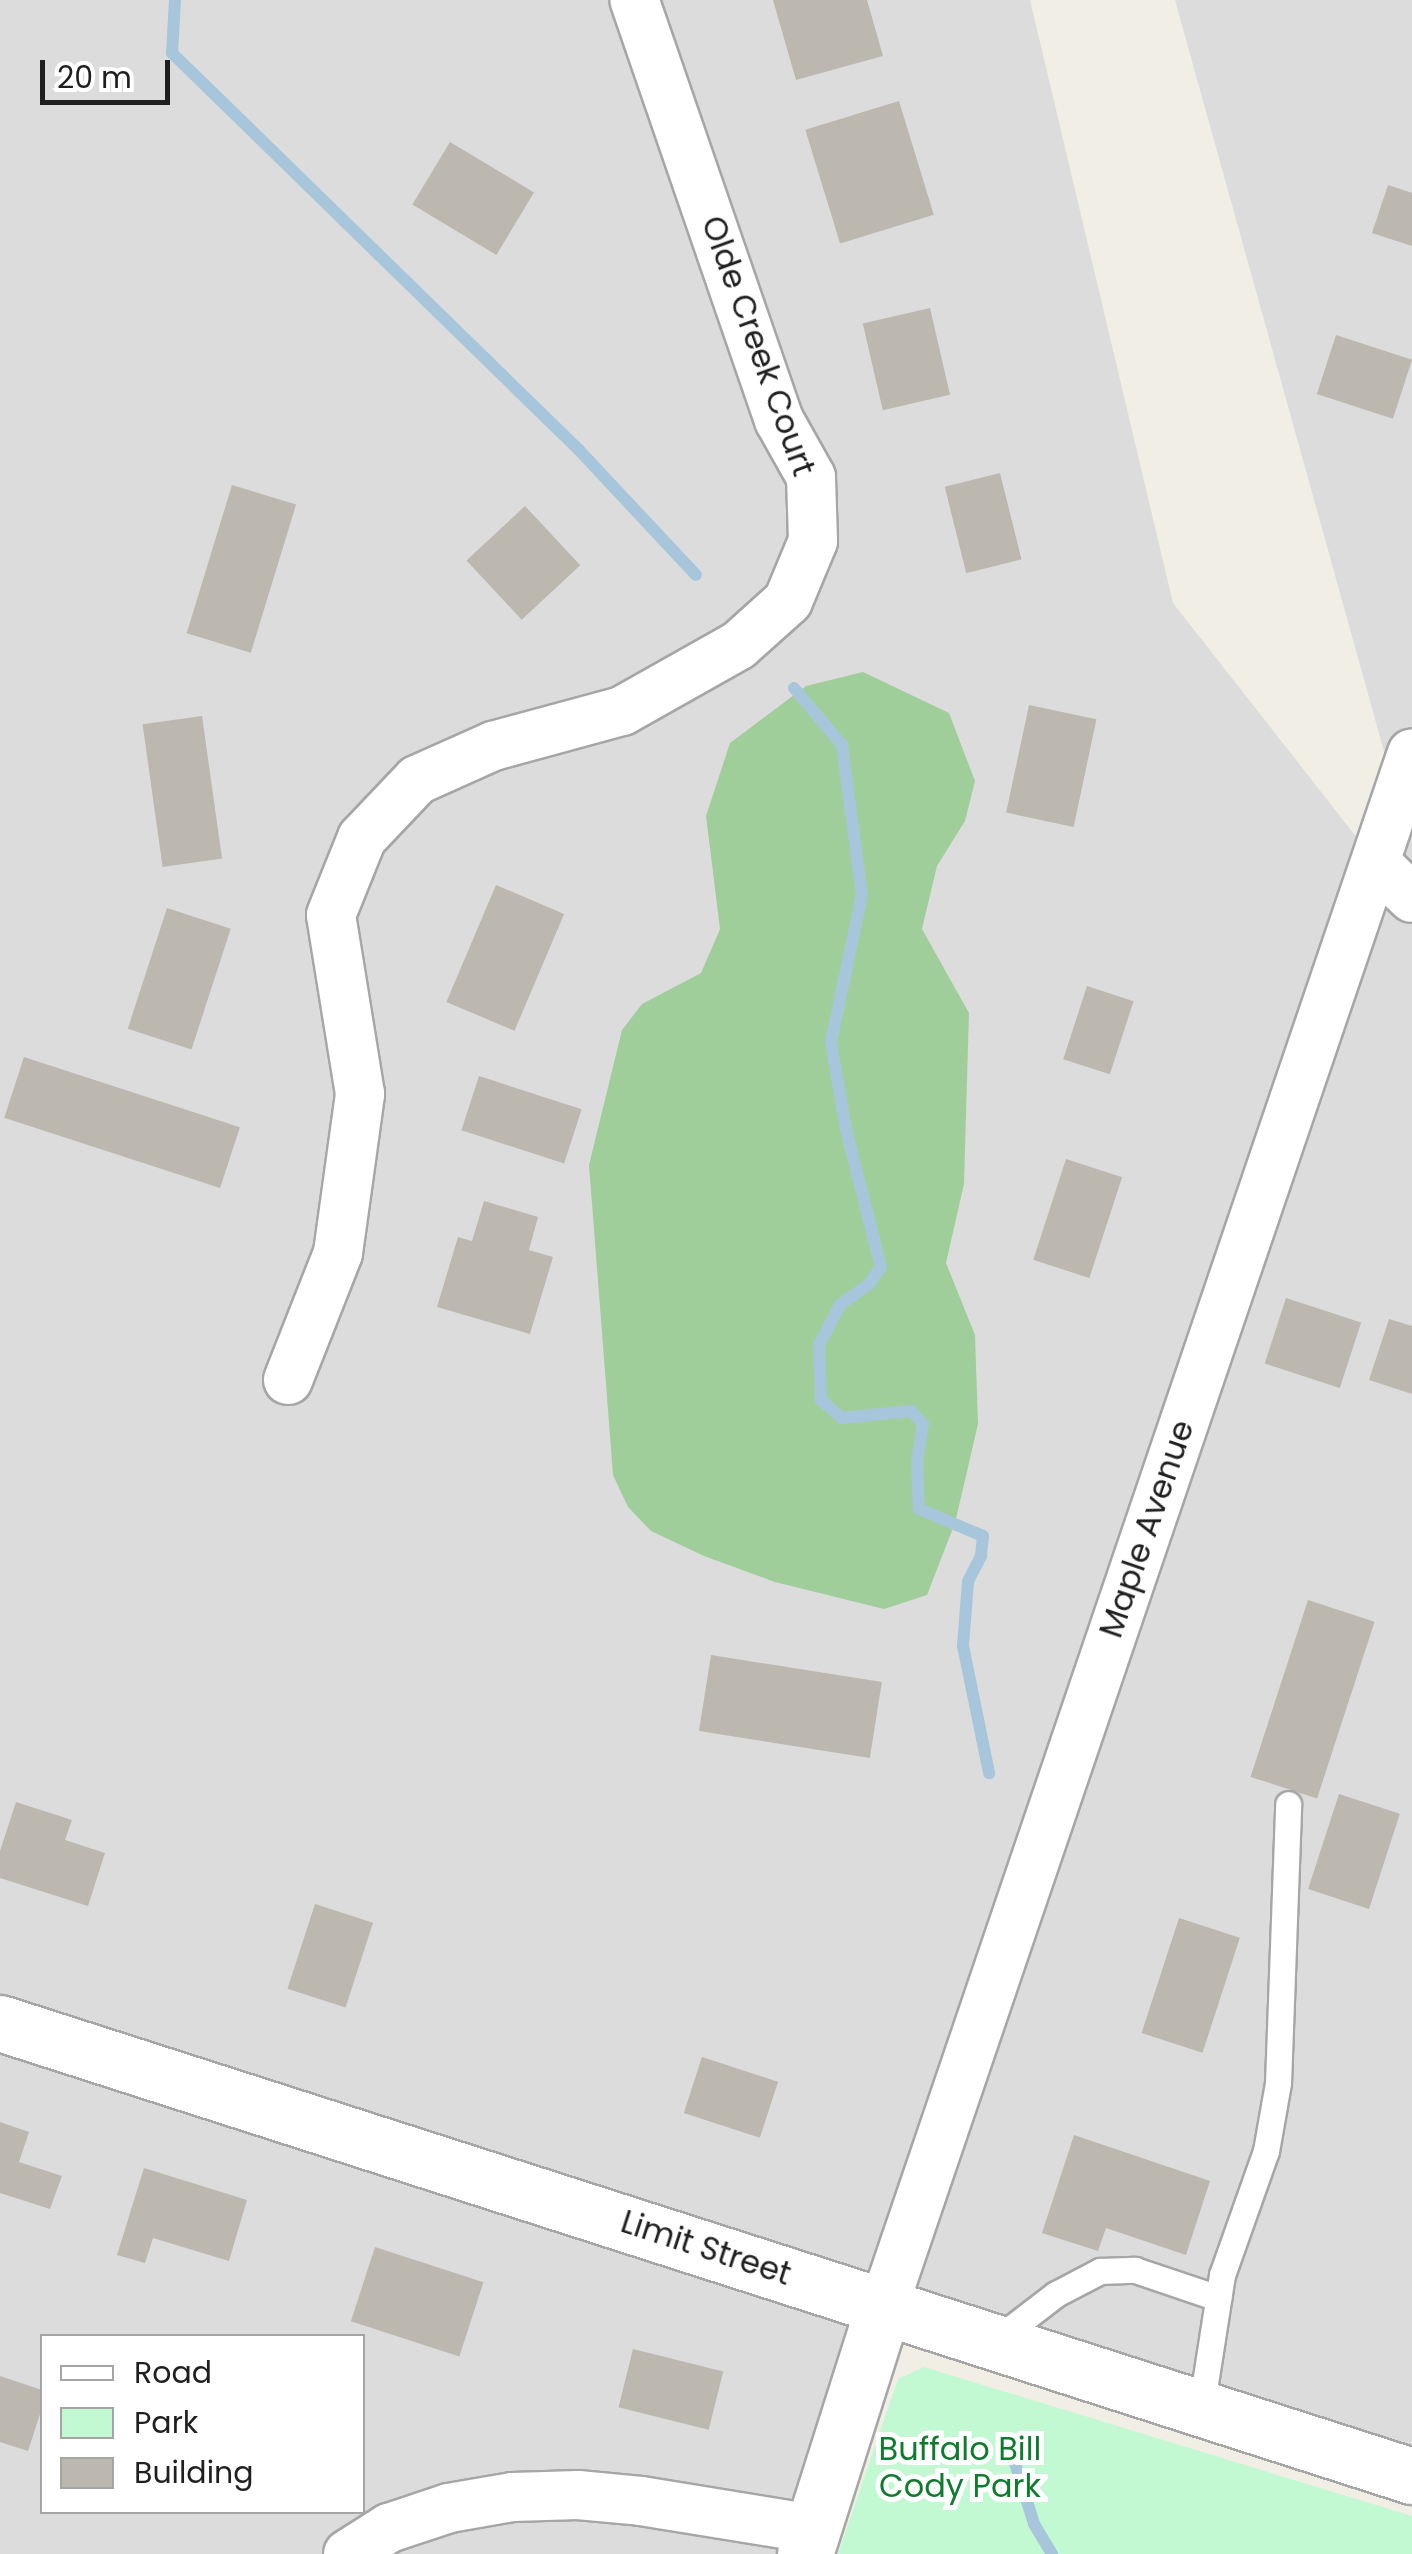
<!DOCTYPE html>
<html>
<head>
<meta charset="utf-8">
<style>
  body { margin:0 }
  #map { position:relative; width:1412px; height:2554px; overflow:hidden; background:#f0eee5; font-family:Poppins,sans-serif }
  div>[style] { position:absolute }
  .residential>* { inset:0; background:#dddcdc }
  .forest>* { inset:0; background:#a0ce9b }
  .park>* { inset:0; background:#c3f9d2 }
  .stream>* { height:12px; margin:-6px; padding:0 6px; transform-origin:6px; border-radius:6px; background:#a7c6dc }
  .building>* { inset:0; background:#bcb7af; transform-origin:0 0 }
  .roads { filter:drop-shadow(2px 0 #a6a6a6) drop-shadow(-2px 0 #a6a6a6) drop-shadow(0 2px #a6a6a6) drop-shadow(0 -2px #a6a6a6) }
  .service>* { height:25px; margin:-12.5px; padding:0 12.5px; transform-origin:12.5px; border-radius:12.5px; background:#fff }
  .minor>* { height:48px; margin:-24px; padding:0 24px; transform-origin:24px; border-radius:24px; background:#fff }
  .tertiary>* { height:55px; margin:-27.5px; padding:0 27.5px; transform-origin:27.5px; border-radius:27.5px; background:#fff }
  span { translate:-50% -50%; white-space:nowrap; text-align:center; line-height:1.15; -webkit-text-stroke:10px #fff; paint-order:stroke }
  .street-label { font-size:32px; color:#1f1f1f }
  .park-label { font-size:32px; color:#0d7c2c }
  .legend { position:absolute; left:40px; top:2334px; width:325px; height:180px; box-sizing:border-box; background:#fff; border:2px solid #a5a5a5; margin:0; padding:12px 18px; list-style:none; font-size:30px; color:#1f1f1f }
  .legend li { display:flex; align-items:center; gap:20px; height:50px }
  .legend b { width:50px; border:2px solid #a5a5a5 }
  .scale { position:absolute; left:40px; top:60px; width:130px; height:45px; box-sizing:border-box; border:5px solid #1f1f1f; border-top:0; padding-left:12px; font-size:30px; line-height:35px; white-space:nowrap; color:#1f1f1f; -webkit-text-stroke:8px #fff; paint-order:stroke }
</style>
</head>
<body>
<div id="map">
  <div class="residential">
    <i style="clip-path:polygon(evenodd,0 0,1030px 0,1173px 603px,1376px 862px,1397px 798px,1175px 0,1412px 0,1412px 2476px,885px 2305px,805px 2554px,0 2554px,0 0,42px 2336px,362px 2336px,362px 2512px,42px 2512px,42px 2336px)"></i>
  </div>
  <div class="forest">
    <i style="clip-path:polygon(863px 672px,949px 713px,975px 781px,965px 821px,937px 866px,922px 929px,969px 1013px,964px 1184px,946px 1263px,975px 1335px,978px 1424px,955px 1523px,927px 1595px,884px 1609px,775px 1582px,704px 1556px,651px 1531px,628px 1507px,613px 1475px,589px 1165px,622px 1030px,642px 1004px,701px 973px,720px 929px,706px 816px,730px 743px,806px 686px)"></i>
  </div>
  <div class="park">
    <i style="clip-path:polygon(924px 2367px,1412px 2516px,1412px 2554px,838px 2554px,898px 2379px)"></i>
  </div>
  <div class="stream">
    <i style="left:175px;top:0;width:53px;rotate:93.2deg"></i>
    <i style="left:172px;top:53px;width:569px;rotate:44.29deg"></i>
    <i style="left:579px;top:450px;width:171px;rotate:46.9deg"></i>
    <i style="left:794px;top:688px;width:75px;rotate:49.9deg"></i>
    <i style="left:842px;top:745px;width:151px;rotate:82.4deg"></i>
    <i style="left:862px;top:895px;width:150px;rotate:101.9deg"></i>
    <i style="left:831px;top:1042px;width:88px;rotate:80.2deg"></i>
    <i style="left:846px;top:1129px;width:142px;rotate:75.8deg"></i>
    <i style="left:881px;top:1267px;width:21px;rotate:125deg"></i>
    <i style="left:869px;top:1284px;width:36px;rotate:144deg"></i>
    <i style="left:840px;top:1305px;width:45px;rotate:117.7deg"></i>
    <i style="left:819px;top:1345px;width:55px;rotate:87.9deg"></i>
    <i style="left:821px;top:1400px;width:28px;rotate:41deg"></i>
    <i style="left:842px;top:1418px;width:69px;rotate:-5.8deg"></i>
    <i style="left:911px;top:1411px;width:18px;rotate:47deg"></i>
    <i style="left:923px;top:1424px;width:38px;rotate:99deg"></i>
    <i style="left:917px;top:1462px;width:47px;rotate:87.6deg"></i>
    <i style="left:919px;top:1509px;width:69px;rotate:22.9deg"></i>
    <i style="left:983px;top:1536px;width:20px;rotate:96deg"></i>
    <i style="left:981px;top:1556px;width:29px;rotate:117deg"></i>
    <i style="left:968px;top:1582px;width:64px;rotate:94.5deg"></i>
    <i style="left:963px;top:1646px;width:130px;rotate:78.4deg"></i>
    <i style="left:1009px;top:2444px;width:84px;rotate:72.6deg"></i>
    <i style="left:1034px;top:2524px;width:35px;rotate:59deg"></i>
  </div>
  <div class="building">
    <i style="clip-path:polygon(773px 0,867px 0,883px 56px,796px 80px)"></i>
    <i style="left:899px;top:101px;width:119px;height:98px;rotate:73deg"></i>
    <i style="left:450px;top:142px;width:98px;height:73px;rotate:31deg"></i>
    <i style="clip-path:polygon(1388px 185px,1412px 193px,1412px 246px,1372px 233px)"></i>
    <i style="left:930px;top:308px;width:89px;height:69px;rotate:77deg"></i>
    <i style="left:1336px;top:335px;width:80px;height:62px;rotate:18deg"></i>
    <i style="left:1000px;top:473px;width:89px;height:57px;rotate:76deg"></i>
    <i style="left:232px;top:485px;width:67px;height:155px;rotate:17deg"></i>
    <i style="left:525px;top:506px;width:81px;height:80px;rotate:47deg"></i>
    <i style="left:1029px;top:705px;width:69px;height:110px;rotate:12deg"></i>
    <i style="left:202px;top:716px;width:144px;height:60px;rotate:82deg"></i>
    <i style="left:496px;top:885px;width:74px;height:127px;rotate:23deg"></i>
    <i style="left:167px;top:908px;width:67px;height:127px;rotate:18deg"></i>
    <i style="left:1087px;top:986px;width:49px;height:77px;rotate:18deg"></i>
    <i style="left:24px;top:1057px;width:227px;height:64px;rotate:18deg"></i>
    <i style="left:479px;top:1076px;width:108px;height:57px;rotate:18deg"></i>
    <i style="left:1066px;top:1159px;width:59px;height:106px;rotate:18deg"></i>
    <i style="clip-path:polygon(484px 1201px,538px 1217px,529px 1250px,553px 1257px,530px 1334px,437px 1307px,458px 1237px,472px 1241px)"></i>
    <i style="left:1286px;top:1298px;width:79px;height:69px;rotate:18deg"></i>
    <i style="clip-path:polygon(1389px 1319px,1412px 1326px,1412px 1394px,1369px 1380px)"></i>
    <i style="left:1308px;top:1600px;width:70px;height:186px;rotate:18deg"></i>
    <i style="left:711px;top:1655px;width:173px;height:77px;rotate:9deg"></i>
    <i style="left:1339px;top:1794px;width:64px;height:100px;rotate:18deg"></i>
    <i style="clip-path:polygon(16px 1802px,72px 1820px,65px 1840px,105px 1853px,88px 1906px,0 1878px,0 1851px)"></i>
    <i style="left:315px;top:1904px;width:61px;height:89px;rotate:18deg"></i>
    <i style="left:1179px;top:1918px;width:64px;height:121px;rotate:18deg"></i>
    <i style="left:702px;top:2057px;width:80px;height:59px;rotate:18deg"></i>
    <i style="clip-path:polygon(0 2122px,29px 2132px,19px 2162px,62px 2176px,50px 2209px,0 2193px)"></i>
    <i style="clip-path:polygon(1074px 2135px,1210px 2181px,1186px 2255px,1106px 2228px,1098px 2251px,1042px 2233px)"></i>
    <i style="clip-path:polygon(144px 2168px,247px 2200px,229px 2261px,153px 2238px,145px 2263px,117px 2255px)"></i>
    <i style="left:375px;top:2247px;width:114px;height:78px;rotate:18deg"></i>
    <i style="left:633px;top:2349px;width:93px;height:60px;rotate:14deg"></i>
    <i style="clip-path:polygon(0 2376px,42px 2390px,42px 2408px,28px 2451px,0 2442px)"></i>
  </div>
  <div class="roads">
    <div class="service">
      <i style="left:996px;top:2340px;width:76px;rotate:-37.5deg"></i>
      <i style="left:1056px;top:2294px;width:50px;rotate:-27.6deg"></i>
      <i style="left:1100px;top:2271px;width:35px;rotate:-2deg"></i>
      <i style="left:1135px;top:2270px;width:88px;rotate:18.6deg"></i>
      <i style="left:1201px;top:2409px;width:136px;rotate:-81.1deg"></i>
      <i style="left:1222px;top:2275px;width:132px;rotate:-70.5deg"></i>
      <i style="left:1266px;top:2151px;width:69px;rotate:-80deg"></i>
      <i style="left:1278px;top:2083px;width:279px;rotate:-87.9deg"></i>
    </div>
    <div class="minor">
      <i style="left:1376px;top:863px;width:50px;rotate:44.2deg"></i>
      <i style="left:288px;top:1380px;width:136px;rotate:-68.5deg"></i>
      <i style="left:338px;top:1253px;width:161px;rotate:-82.1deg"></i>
      <i style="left:360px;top:1094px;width:181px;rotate:-99.2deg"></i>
      <i style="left:331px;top:915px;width:83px;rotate:-68.1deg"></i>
      <i style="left:362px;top:838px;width:80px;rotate:-46.5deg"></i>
      <i style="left:417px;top:780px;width:83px;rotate:-24.1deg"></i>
      <i style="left:493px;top:746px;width:134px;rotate:-15.2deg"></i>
      <i style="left:622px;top:711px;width:134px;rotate:-29.4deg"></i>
      <i style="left:739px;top:645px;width:66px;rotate:-41.9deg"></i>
      <i style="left:788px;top:601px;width:65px;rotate:-67.4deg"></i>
      <i style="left:813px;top:541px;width:64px;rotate:-91.8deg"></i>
      <i style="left:811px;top:477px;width:65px;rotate:-119.3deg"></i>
      <i style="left:779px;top:420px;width:444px;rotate:-109deg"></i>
      <i style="left:884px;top:2305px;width:1639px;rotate:-71.21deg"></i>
      <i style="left:348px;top:2554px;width:49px;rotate:-32.4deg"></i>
      <i style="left:389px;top:2528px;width:63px;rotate:-18.4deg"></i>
      <i style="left:449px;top:2508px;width:65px;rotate:-9.8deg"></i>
      <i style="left:513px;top:2497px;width:65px;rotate:-1.8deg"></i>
      <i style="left:578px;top:2495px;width:63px;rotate:5.4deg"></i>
      <i style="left:641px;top:2501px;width:174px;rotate:9.2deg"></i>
    </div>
    <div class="tertiary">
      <i style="left:0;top:2023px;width:1483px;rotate:17.79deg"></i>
      <i style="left:805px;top:2554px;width:261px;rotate:-72.4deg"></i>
    </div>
  </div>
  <div class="street-label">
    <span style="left:758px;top:346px;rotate:70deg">Olde Creek Court</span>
    <span style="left:1147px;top:1529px;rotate:-71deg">Maple Avenue</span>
    <span style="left:706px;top:2248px;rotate:18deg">Limit Street</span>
  </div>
  <div class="park-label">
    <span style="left:960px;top:2468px">Buffalo Bill<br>Cody Park</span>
  </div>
  <ul class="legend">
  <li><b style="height:12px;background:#fff"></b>Road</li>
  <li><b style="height:28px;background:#c3f9d2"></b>Park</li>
  <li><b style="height:28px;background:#bcb7af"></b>Building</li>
  </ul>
  <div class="scale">20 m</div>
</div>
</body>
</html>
